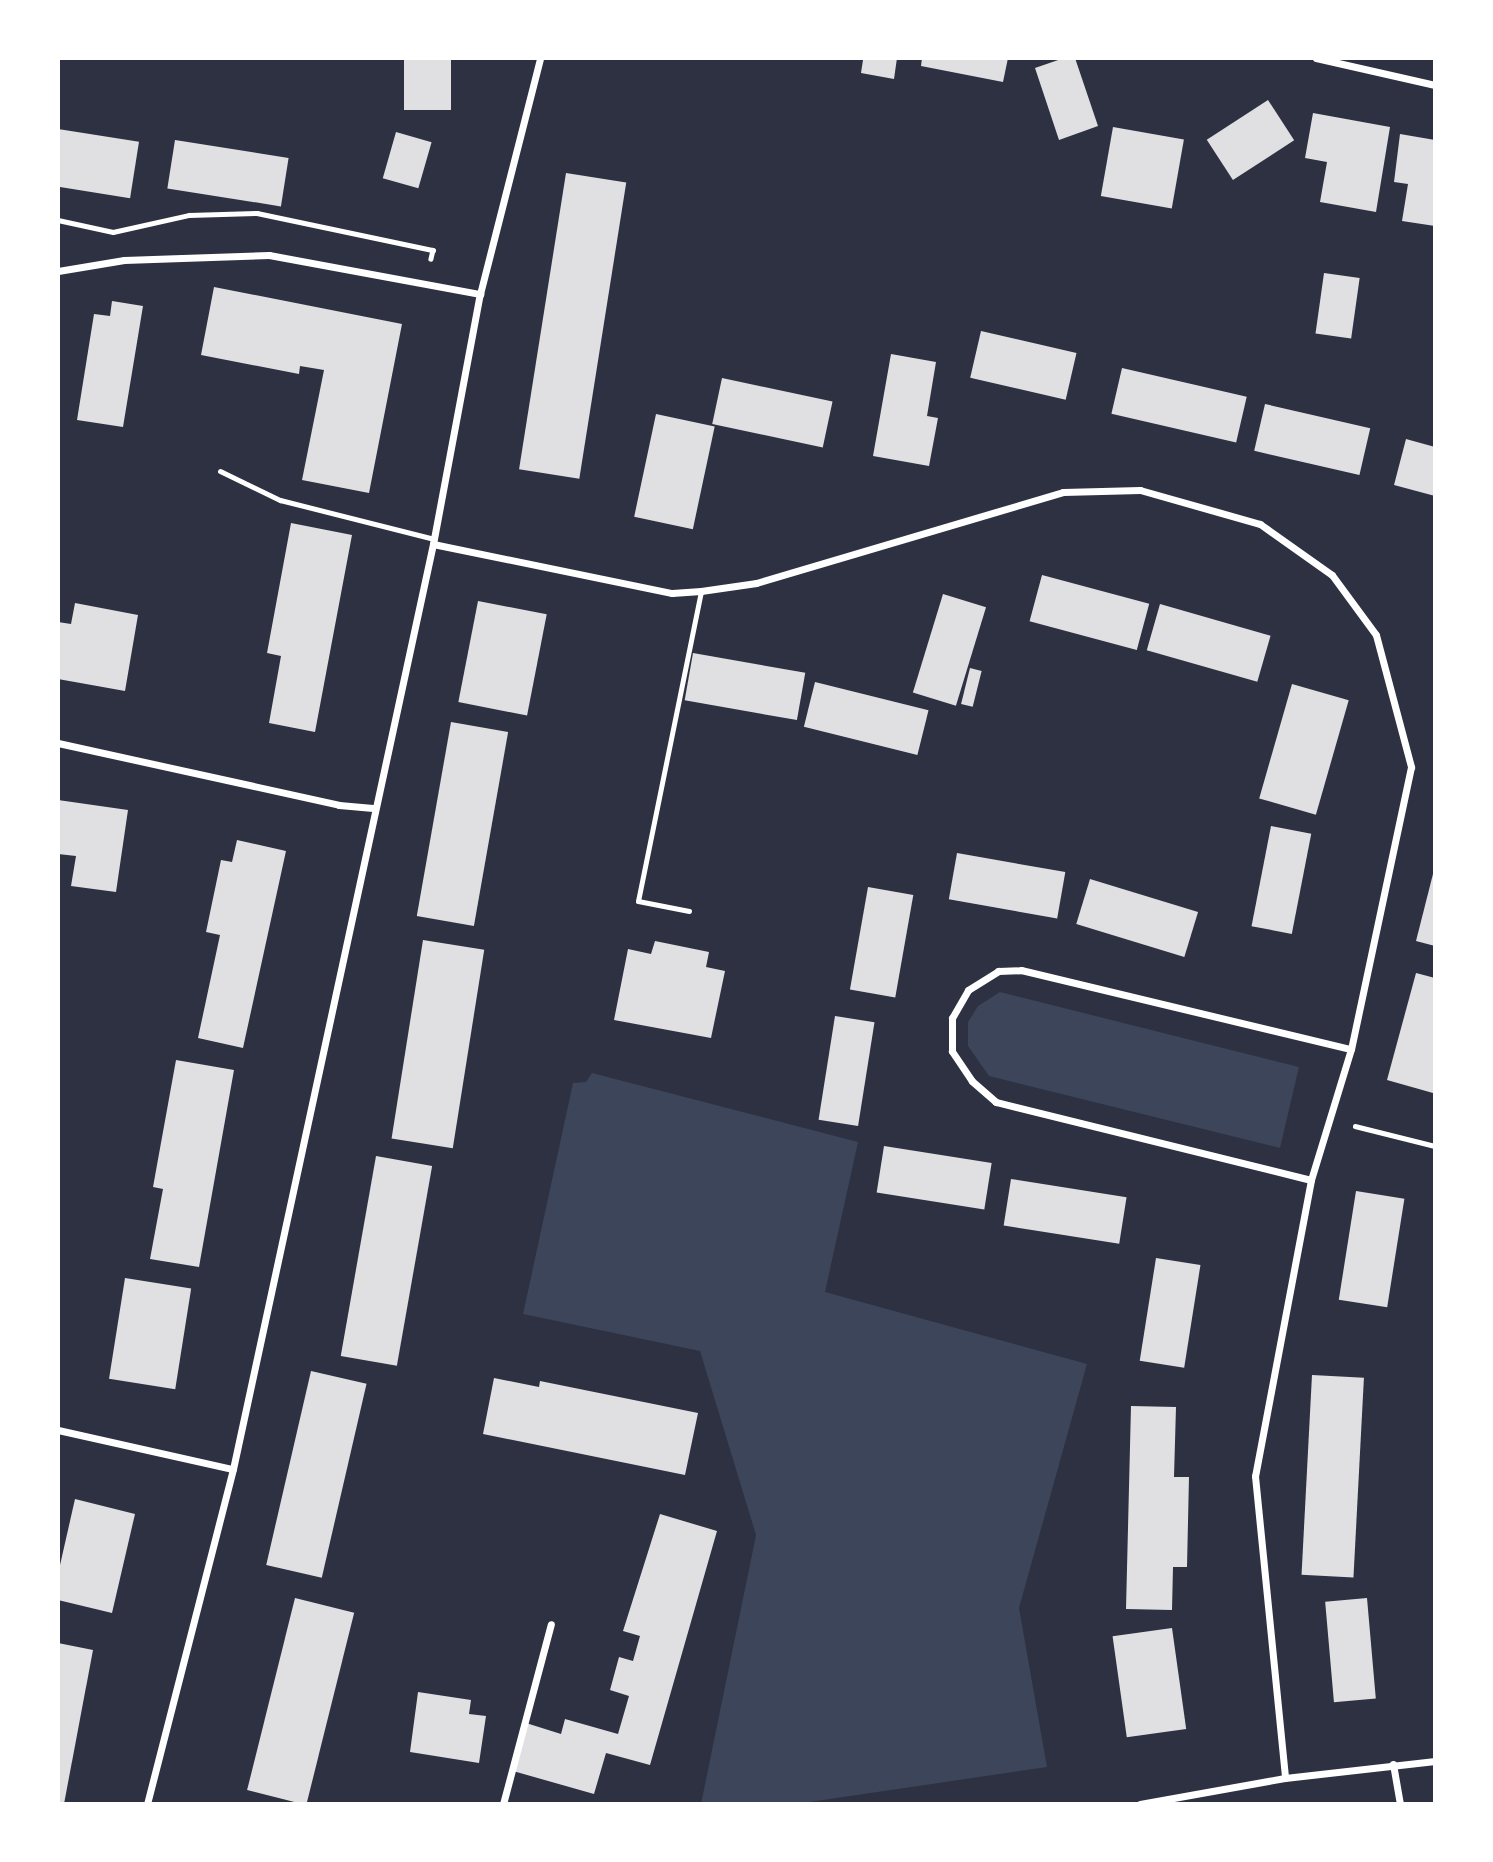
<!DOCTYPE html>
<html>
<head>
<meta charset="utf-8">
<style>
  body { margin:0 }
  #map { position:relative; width:1493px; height:1862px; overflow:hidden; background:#2d3142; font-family:"PT Sans Narrow",sans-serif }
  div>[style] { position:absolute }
  .green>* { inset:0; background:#3c4559 }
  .building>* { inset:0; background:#e0e0e3; transform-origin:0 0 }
  .path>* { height:4.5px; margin:-2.25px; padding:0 2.25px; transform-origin:2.25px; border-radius:2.25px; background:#fff }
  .service>* { height:5px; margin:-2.5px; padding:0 2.5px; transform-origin:2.5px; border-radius:2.5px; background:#fff }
  .minor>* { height:7px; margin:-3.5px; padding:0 3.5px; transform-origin:3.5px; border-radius:3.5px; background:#fff }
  span { translate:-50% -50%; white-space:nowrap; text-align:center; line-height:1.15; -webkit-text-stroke:7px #fff; paint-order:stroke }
  .frame { position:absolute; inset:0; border:60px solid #fff; pointer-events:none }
</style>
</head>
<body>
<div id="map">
  <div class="green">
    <i style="clip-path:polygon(1000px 992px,1299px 1067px,1280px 1148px,989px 1076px,968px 1046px,968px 1022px,978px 1006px)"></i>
    <i style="clip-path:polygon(592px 1073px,858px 1142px,825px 1292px,1087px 1364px,1019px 1608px,1047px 1767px,796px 1804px,701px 1804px,756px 1535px,700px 1351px,523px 1314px,573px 1083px,586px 1082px)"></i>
  </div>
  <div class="building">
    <i style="left:404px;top:58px;width:47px;height:52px"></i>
    <i style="clip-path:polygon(897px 58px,894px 79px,861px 73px,863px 60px,856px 59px)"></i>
    <i style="clip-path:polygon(922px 58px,1008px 58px,1003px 82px,921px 66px)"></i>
    <i style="clip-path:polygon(1064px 58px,1075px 58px,1098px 126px,1059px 140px,1035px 68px)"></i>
    <i style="left:1268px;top:100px;width:48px;height:73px;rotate:57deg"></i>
    <i style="clip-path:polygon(1313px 113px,1390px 127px,1376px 212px,1320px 202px,1327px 162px,1305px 158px)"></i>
    <i style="left:1113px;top:127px;width:72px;height:70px;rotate:10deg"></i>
    <i style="left:58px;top:129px;width:82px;height:57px;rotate:9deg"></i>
    <i style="left:396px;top:132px;width:37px;height:48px;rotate:16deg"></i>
    <i style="clip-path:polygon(1400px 134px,1435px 140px,1435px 226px,1402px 221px,1408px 184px,1394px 182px)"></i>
    <i style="left:175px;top:140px;width:115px;height:49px;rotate:9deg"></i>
    <i style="left:566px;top:173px;width:61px;height:300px;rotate:9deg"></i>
    <i style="left:1324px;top:273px;width:36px;height:61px;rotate:8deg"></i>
    <i style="clip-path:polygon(214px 287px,402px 324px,369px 493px,302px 480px,324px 370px,300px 366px,299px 374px,201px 355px)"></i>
    <i style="clip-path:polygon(112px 301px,143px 306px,123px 427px,77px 420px,94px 314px,110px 316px)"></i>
    <i style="left:981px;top:331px;width:98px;height:48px;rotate:13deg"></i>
    <i style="clip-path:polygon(891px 354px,936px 362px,927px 416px,938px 418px,929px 466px,873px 456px)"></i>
    <i style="left:1122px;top:368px;width:128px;height:47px;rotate:13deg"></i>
    <i style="left:722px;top:378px;width:113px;height:47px;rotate:12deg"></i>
    <i style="left:1265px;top:404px;width:108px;height:48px;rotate:13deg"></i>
    <i style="left:656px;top:414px;width:60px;height:105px;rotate:12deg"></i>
    <i style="clip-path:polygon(1406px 439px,1435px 447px,1435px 496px,1394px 485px)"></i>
    <i style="clip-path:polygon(291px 523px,352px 535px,315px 732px,269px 723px,281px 656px,267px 653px)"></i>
    <i style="left:1042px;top:575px;width:111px;height:48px;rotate:15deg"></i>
    <i style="left:943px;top:594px;width:45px;height:103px;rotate:17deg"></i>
    <i style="left:478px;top:601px;width:70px;height:103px;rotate:11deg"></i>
    <i style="clip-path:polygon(75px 603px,138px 615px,125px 691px,58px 679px,58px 622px,71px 624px)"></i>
    <i style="left:1160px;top:604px;width:115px;height:48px;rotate:16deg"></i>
    <i style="left:693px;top:653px;width:114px;height:48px;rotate:10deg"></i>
    <i style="left:970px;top:668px;width:12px;height:37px;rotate:14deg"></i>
    <i style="left:815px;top:682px;width:117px;height:46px;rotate:14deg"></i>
    <i style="left:1292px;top:684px;width:59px;height:119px;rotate:16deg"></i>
    <i style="left:451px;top:722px;width:58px;height:197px;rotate:10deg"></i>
    <i style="clip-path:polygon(58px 800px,128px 810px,116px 892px,71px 886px,76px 856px,58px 854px)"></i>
    <i style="left:1271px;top:826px;width:41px;height:102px;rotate:11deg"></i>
    <i style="clip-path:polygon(237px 840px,286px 851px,243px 1048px,198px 1038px,220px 935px,206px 932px,221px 860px,232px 862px)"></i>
    <i style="left:957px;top:853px;width:110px;height:47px;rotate:10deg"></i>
    <i style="clip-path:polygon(1434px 870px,1435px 871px,1435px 946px,1416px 941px)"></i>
    <i style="left:1090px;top:879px;width:113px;height:47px;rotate:17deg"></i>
    <i style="left:868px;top:887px;width:46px;height:104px;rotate:10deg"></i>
    <i style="left:423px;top:940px;width:62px;height:201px;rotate:9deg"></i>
    <i style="clip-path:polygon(655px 941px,709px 952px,706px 967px,725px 971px,711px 1038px,614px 1020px,628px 949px,651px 954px)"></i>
    <i style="clip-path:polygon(1416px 973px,1435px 978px,1433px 1093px,1387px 1080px)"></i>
    <i style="left:835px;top:1016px;width:40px;height:105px;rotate:9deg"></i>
    <i style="clip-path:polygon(176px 1060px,234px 1070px,199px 1267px,150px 1259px,163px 1189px,153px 1187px)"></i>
    <i style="left:884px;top:1146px;width:109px;height:47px;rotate:9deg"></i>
    <i style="left:376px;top:1156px;width:57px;height:203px;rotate:10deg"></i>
    <i style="left:1011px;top:1179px;width:117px;height:47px;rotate:9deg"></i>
    <i style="left:1356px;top:1191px;width:49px;height:110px;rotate:9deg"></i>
    <i style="left:1156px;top:1258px;width:45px;height:104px;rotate:9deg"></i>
    <i style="left:125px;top:1278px;width:67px;height:102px;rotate:9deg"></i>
    <i style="left:311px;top:1371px;width:57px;height:199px;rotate:13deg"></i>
    <i style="left:1312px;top:1375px;width:52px;height:200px;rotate:3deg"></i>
    <i style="clip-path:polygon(494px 1378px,539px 1387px,540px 1381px,698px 1413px,685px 1475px,483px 1434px)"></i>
    <i style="clip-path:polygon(1131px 1406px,1176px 1407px,1174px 1477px,1189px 1477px,1187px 1567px,1173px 1567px,1172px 1610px,1126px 1609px)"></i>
    <i style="clip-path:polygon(75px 1499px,135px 1514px,112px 1613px,58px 1600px,58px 1574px)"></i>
    <i style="clip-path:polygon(660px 1514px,717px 1531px,650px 1765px,606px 1753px,594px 1794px,513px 1771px,526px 1723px,561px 1734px,565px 1719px,618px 1734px,629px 1696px,610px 1690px,619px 1657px,633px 1661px,640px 1636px,623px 1631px)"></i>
    <i style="left:295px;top:1598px;width:61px;height:198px;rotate:14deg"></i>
    <i style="left:1367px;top:1598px;width:101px;height:42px;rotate:85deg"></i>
    <i style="left:1172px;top:1628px;width:102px;height:60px;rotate:82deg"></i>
    <i style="clip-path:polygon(58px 1643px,93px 1650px,64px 1804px,58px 1804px)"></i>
    <i style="clip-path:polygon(418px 1692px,471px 1700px,469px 1714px,486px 1716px,479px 1763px,410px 1752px)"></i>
  </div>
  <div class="path">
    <i style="left:58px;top:220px;width:56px;rotate:12.3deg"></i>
    <i style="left:113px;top:232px;width:78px;rotate:-12.6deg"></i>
    <i style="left:189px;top:215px;width:68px;rotate:-1.7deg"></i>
    <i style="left:257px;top:213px;width:180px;rotate:11.9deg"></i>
    <i style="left:433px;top:250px;width:9px;rotate:103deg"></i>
    <i style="left:1355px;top:1126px;width:82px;rotate:14deg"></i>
  </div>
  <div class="service">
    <i style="left:220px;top:471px;width:67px;rotate:25.8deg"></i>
    <i style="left:280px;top:500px;width:159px;rotate:14.2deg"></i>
    <i style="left:689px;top:911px;width:52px;rotate:-168.9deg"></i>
    <i style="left:638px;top:901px;width:316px;rotate:-78.5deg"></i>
  </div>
  <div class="minor">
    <i style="left:1316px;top:58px;width:122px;rotate:12.8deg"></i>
    <i style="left:58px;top:271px;width:67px;rotate:-9.5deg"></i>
    <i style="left:124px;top:260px;width:145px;rotate:-2deg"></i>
    <i style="left:269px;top:255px;width:215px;rotate:10.5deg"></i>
    <i style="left:433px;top:544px;width:244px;rotate:11.6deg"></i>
    <i style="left:672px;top:593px;width:29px;rotate:-4deg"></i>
    <i style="left:701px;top:591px;width:56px;rotate:-8.3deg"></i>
    <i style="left:756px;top:583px;width:320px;rotate:-16.5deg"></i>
    <i style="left:1063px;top:492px;width:77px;rotate:-1.5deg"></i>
    <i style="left:1140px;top:490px;width:125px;rotate:15.8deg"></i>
    <i style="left:1260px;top:524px;width:88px;rotate:35.3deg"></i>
    <i style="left:1332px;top:575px;width:74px;rotate:53.7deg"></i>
    <i style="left:1376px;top:635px;width:137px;rotate:75.1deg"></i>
    <i style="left:1411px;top:767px;width:288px;rotate:102deg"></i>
    <i style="left:1351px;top:1049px;width:137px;rotate:107deg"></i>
    <i style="left:1311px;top:1180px;width:301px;rotate:100.7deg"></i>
    <i style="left:1255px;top:1476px;width:303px;rotate:84.3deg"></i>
    <i style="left:58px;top:743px;width:288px;rotate:12.4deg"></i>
    <i style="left:339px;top:805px;width:34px;rotate:5deg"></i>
    <i style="left:1311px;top:1180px;width:325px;rotate:-166.1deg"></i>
    <i style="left:996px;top:1102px;width:32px;rotate:-139deg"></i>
    <i style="left:972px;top:1081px;width:36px;rotate:-124deg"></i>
    <i style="left:952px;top:1051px;width:33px;rotate:-90deg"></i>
    <i style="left:952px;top:1018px;width:32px;rotate:-60deg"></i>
    <i style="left:968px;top:990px;width:36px;rotate:-32deg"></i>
    <i style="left:998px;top:971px;width:23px;rotate:-2deg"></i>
    <i style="left:1021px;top:970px;width:339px;rotate:13.5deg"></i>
    <i style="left:58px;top:1430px;width:179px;rotate:12.6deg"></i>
    <i style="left:1393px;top:1764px;width:41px;rotate:80.1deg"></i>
    <i style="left:147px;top:1804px;width:346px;rotate:-75.6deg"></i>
    <i style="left:233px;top:1469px;width:946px;rotate:-77.8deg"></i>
    <i style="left:433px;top:544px;width:254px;rotate:-79.4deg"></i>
    <i style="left:480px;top:294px;width:244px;rotate:-75.7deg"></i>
    <i style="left:503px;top:1804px;width:186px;rotate:-75.1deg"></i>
    <i style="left:1140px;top:1804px;width:147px;rotate:-10.2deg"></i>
    <i style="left:1285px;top:1778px;width:151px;rotate:-6.5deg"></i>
  </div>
  <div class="frame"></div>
</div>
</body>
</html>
